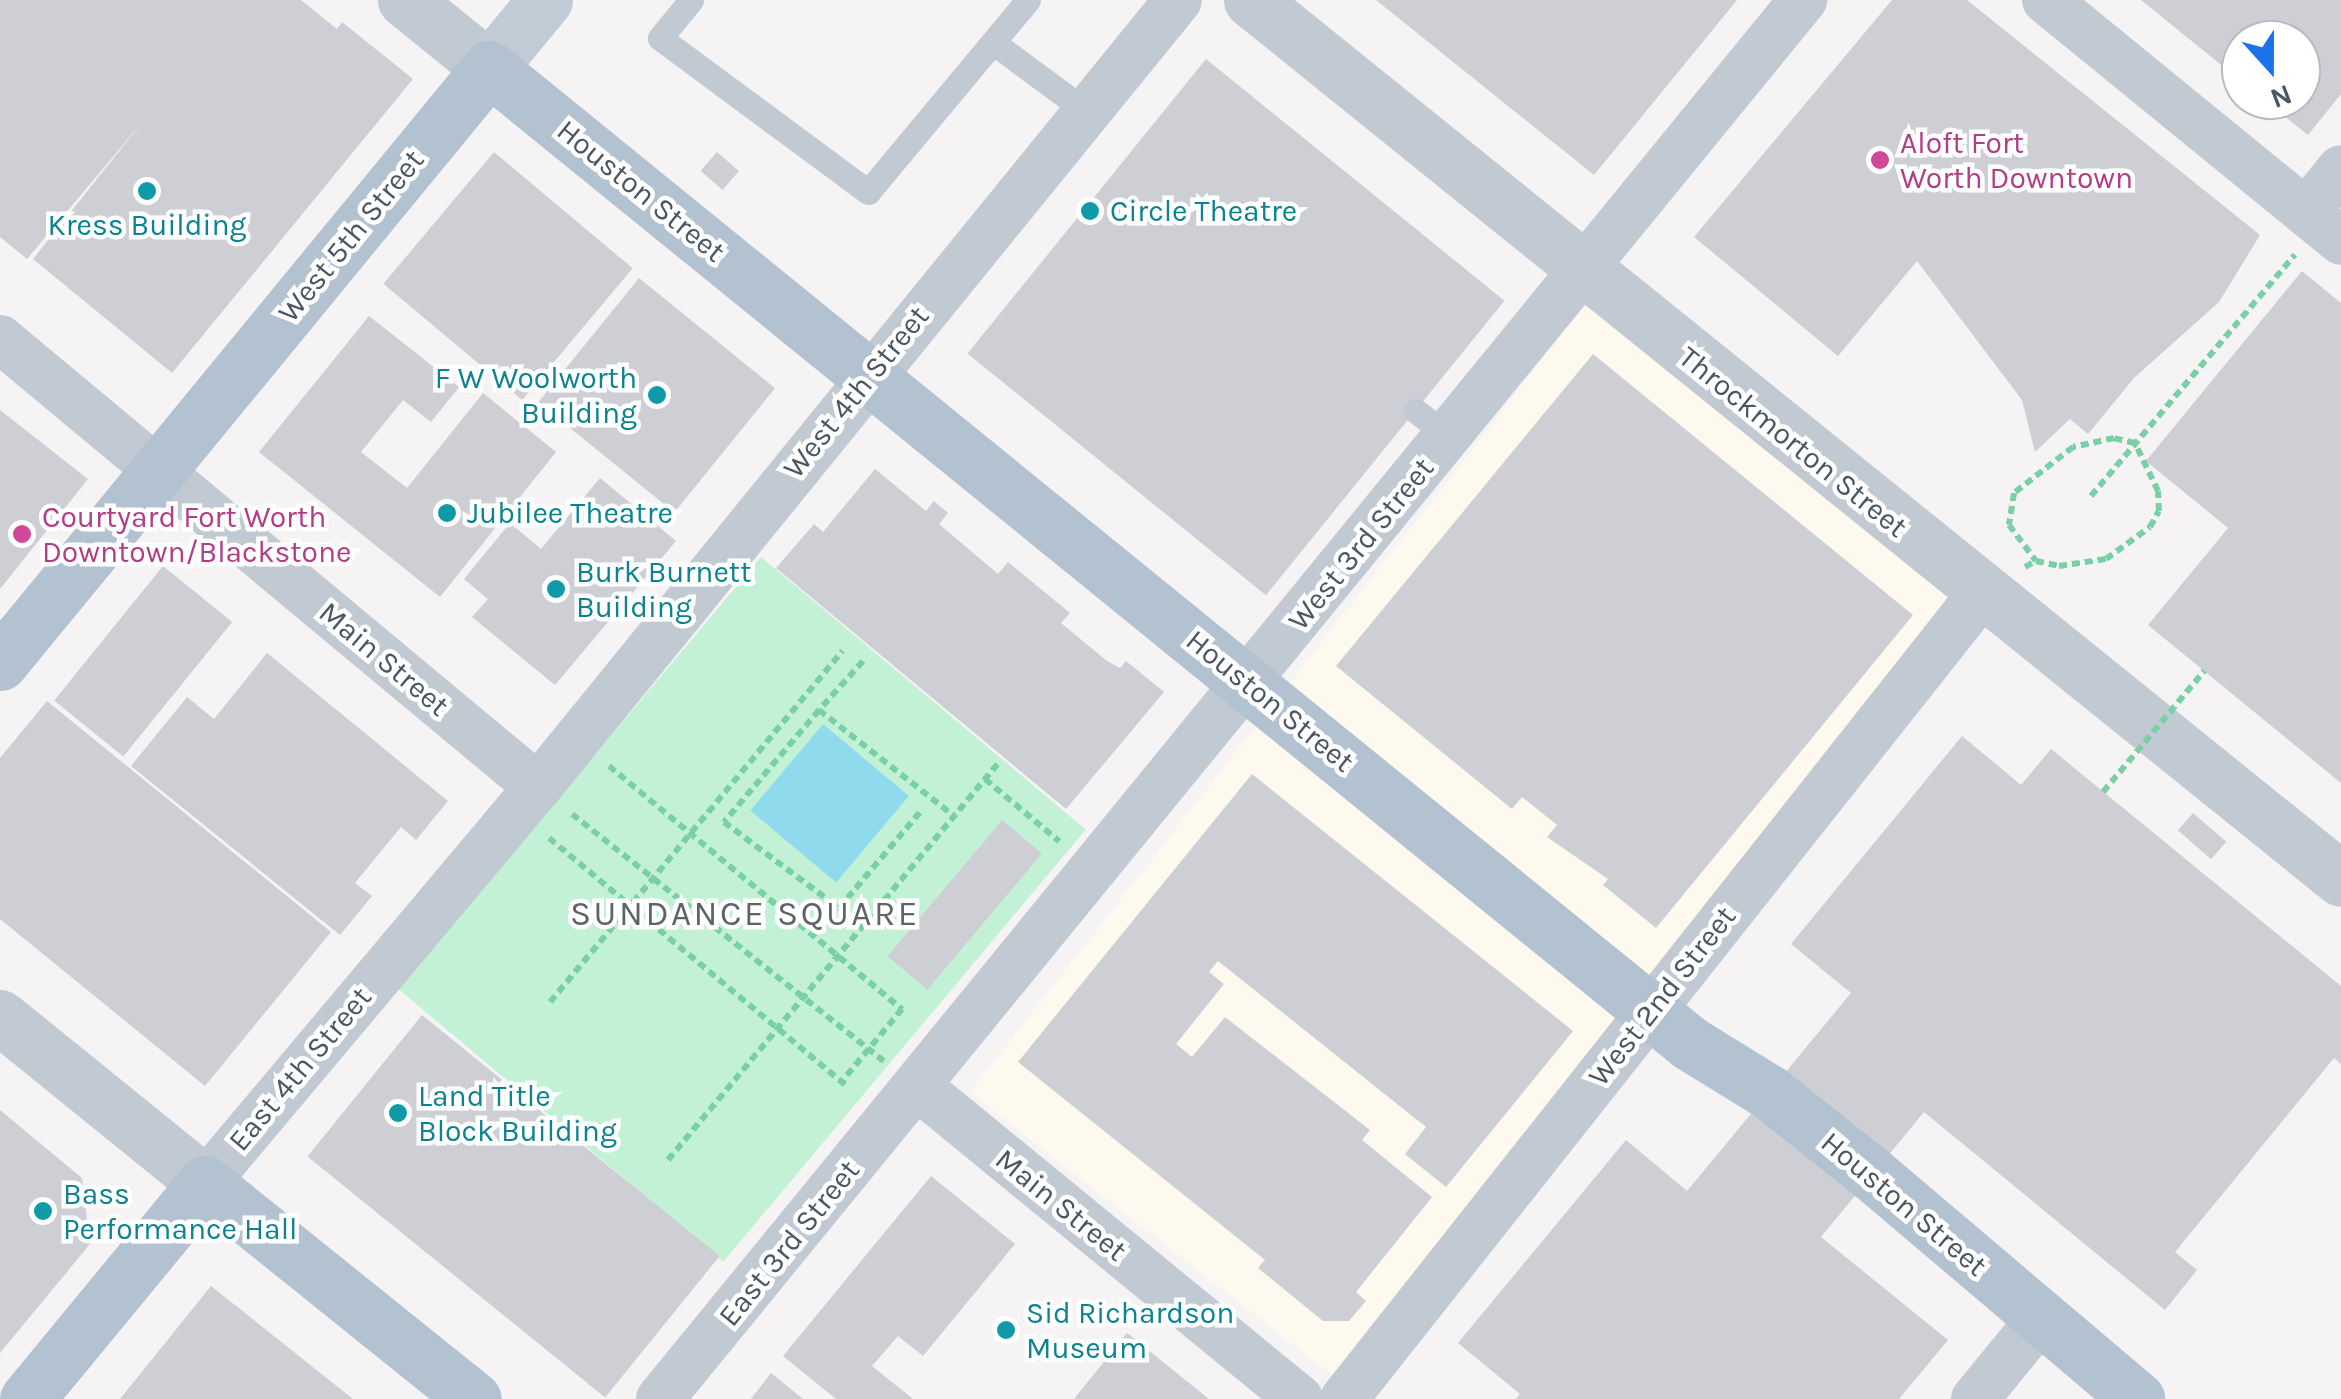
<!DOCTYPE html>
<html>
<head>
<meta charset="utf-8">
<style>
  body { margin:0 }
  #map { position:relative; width:2341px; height:1399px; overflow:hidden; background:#f5f3f3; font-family:Karla,sans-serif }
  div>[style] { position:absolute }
  .commercial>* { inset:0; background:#fdf9ef; transform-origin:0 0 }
  .green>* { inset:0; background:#c3f1d5; transform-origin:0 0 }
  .water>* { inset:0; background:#90daee; transform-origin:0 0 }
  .building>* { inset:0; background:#cdcfd5; transform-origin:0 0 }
  .path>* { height:6px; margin-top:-3px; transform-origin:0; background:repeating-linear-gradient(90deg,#7ad0a6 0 8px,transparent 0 13px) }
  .service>* { height:25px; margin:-12.5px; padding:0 12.5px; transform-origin:12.5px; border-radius:12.5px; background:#c1cad2 }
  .minor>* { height:48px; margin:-24px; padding:0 24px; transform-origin:24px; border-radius:24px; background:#c1cad2 }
  .tertiary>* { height:55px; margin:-27.5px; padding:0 27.5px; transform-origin:27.5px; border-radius:27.5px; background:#c1cad2 }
  .secondary>* { height:55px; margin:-27.5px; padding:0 27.5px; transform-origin:27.5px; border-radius:27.5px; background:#c1cbd6 }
  .primary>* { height:55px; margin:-27.5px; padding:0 27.5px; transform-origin:27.5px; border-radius:27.5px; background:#b3c2d1 }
  .path-bridge>* { height:6px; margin-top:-3px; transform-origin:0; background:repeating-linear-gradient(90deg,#7ad0a6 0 8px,transparent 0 13px) }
  .dots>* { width:28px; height:28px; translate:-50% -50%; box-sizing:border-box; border:5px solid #fff; border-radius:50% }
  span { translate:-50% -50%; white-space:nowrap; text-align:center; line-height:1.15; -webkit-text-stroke:9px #fff; paint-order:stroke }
  .hotel-label { font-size:30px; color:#b23c85 }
  .left { translate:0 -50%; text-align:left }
  .street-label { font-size:30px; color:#4a5661 }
  .culture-label { font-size:30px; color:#0d838f }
  .right { translate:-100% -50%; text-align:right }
  .quarter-label { font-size:35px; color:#5f6368; letter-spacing:2.5px }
  .north { position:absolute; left:2221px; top:20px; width:100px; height:100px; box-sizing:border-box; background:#fff; border:2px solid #b7bbc0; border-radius:50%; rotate:159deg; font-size:28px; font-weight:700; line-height:40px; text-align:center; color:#4a5661 }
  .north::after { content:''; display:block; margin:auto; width:35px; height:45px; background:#1a73e8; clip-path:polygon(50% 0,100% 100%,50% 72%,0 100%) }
</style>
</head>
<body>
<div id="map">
  <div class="commercial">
    <i style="left:1585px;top:305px;width:467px;height:999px;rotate:38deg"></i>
  </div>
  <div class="green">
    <i style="left:761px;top:557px;width:424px;height:564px;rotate:40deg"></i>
  </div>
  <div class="water">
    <i style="left:823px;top:724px;width:112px;height:113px;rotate:40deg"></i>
  </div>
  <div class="building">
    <i style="clip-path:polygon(0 0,301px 0,337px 29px,342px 22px,413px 79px,172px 373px,33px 259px,144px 120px,27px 259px,0 237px)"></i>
    <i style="clip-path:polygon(1376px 0,1737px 0,1594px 175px)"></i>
    <i style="clip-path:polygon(1892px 0,1967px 0,2260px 235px,2219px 302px,2134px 378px,2088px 434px,2070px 419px,2035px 452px,2022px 400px,1917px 261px,1838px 356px,1694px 237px)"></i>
    <i style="clip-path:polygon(2141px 0,2341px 0,2341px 94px,2308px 135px,2264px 100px,2301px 100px,2301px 40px,2241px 40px,2241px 81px)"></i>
    <i style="left:1206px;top:59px;width:384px;height:379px;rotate:39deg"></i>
    <i style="left:494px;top:152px;width:181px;height:172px;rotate:40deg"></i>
    <i style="left:717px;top:152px;width:29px;height:25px;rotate:41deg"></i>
    <i style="clip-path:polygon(2302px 271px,2341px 303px,2341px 783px,2148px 625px,2228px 528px,2146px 461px)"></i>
    <i style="left:639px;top:278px;width:175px;height:160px;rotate:39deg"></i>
    <i style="clip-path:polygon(369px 316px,459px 387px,431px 422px,403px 400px,361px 452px,407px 488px,483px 393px,556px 452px,440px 597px,259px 452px)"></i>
    <i style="clip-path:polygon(1593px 354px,1913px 615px,1656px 928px,1603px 885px,1608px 879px,1547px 837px,1557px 825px,1522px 797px,1512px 809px,1336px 666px)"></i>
    <i style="clip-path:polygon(0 410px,88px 479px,0 589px)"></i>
    <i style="clip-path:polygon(875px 469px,926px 511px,934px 501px,948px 513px,939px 524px,998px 574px,1008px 562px,1070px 613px,1061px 623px,1107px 661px,1120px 668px,1126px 661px,1164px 692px,1066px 809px,776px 568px,814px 524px,823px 532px)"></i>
    <i style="clip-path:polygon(600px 478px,676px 541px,555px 685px,472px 617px,488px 599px,464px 579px,510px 523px,541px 549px)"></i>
    <i style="left:163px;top:566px;width:89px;height:173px;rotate:39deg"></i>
    <i style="clip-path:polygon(267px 653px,448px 801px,416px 840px,401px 827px,355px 883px,372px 896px,340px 935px,131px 766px,187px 697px,214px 719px)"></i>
    <i style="clip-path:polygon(47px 701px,331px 932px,205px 1086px,0 919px,0 758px)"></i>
    <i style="clip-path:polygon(1962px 736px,2021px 785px,2051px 749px,2341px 986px,2341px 1064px,2334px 1058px,2175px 1252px,2197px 1270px,2165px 1310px,1924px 1112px,1821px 1237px,1948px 1340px,1899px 1399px,1516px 1399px,1520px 1394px,1458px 1343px,1626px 1140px,1687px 1191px,1726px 1144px,1851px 993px,1791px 944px)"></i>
    <i style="clip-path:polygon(1252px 774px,1573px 1031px,1446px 1187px,1405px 1154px,1426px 1127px,1218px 961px,1209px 972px,1224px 984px,1176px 1044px,1192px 1057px,1225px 1017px,1370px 1130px,1362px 1140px,1432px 1197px,1356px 1292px,1366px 1301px,1349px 1321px,1323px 1321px,1258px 1268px,1265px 1260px,1018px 1062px)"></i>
    <i style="left:2193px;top:813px;width:44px;height:23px;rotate:41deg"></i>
    <i style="left:1002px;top:820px;width:52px;height:178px;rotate:40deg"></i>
    <i style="left:422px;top:1015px;width:383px;height:182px;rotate:39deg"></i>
    <i style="clip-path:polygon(0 1110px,82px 1178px,90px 1244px,0 1353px)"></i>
    <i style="clip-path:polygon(931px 1176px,1015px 1244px,923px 1356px,898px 1336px,872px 1366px,913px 1399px,836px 1399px,783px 1356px)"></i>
    <i style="clip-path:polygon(211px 1286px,353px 1399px,120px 1399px)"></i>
    <i style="clip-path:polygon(1127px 1333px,1209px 1399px,1074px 1399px)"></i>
    <i style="clip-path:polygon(771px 1373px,803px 1399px,751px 1399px)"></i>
  </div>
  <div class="path">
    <i style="left:2091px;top:496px;width:316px;rotate:-49.8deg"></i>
    <i style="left:2025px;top:567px;width:13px;rotate:-29deg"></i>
    <i style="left:2036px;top:561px;width:24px;rotate:12deg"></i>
    <i style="left:2059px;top:566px;width:48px;rotate:-8.5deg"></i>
    <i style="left:2106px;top:559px;width:54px;rotate:-36deg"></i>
    <i style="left:2150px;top:527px;width:18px;rotate:-61deg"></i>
    <i style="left:2159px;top:511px;width:20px;rotate:-93deg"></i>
    <i style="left:2158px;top:491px;width:53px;rotate:-115.6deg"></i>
    <i style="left:2135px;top:443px;width:22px;rotate:-167deg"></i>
    <i style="left:2114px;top:438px;width:42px;rotate:167.6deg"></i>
    <i style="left:2073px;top:447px;width:75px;rotate:142.1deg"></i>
    <i style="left:2014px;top:493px;width:32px;rotate:99deg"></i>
    <i style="left:2009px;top:525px;width:45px;rotate:53.1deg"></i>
    <i style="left:863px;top:661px;width:66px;rotate:131.9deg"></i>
    <i style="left:819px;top:710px;width:172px;rotate:38.1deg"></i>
    <i style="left:819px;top:710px;width:147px;rotate:130.3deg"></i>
    <i style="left:724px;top:822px;width:144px;rotate:36.8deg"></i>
    <i style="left:839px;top:908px;width:126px;rotate:-49.8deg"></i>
    <i style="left:609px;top:766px;width:381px;rotate:39.7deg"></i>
    <i style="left:902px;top:1009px;width:94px;rotate:129.8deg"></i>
    <i style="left:985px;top:779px;width:97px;rotate:40deg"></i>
    <i style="left:572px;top:814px;width:398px;rotate:38.4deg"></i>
    <i style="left:549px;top:838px;width:388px;rotate:39.8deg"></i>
    <i style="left:550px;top:1002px;width:457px;rotate:-50.2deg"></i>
    <i style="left:668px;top:1160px;width:519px;rotate:-50.24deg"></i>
  </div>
  <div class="service">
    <i style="left:691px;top:0;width:49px;rotate:129.2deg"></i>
    <i style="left:660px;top:38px;width:259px;rotate:36.5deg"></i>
    <i style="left:868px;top:192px;width:250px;rotate:-50.2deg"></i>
    <i style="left:995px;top:44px;width:113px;rotate:36.4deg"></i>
    <i style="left:1416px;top:411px;width:42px;rotate:38.2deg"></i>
  </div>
  <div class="minor">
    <i style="left:2046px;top:0;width:381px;rotate:39.2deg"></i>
    <i style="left:2306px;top:212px;width:55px;rotate:-50.9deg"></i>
    <i style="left:0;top:339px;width:700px;rotate:39.78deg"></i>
    <i style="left:917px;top:1086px;width:494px;rotate:39.3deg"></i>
    <i style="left:205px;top:1183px;width:517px;rotate:-49.94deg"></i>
    <i style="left:538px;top:787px;width:1014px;rotate:-50.88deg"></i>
    <i style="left:660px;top:1399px;width:1807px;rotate:-50.75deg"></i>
    <i style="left:1344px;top:1399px;width:1028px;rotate:-51.64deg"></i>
    <i style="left:1975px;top:1399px;width:106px;rotate:-50.7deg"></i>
  </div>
  <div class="tertiary">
    <i style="left:405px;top:0;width:108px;rotate:39deg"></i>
    <i style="left:1251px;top:0;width:1400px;rotate:38.88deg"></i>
    <i style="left:0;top:1017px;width:264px;rotate:39deg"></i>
  </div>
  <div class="secondary">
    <i style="left:489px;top:68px;width:88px;rotate:-50.5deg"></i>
  </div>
  <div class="primary">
    <i style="left:0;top:663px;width:770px;rotate:-50.58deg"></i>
    <i style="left:489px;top:68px;width:1548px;rotate:39.08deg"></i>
    <i style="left:1691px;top:1044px;width:92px;rotate:31.6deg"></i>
    <i style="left:1769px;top:1092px;width:132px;rotate:38.5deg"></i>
    <i style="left:1872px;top:1174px;width:348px;rotate:40.3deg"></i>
    <i style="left:27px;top:1399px;width:280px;rotate:-50.5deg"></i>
    <i style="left:205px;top:1183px;width:345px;rotate:38.8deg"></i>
  </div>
  <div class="path-bridge">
    <i style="left:2103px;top:792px;width:158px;rotate:-50.1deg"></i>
  </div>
  <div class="dots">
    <i style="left:1880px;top:160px;background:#d1479c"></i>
    <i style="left:147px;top:191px;background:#0f9aa8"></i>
    <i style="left:1090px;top:211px;background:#0f9aa8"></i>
    <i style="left:657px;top:395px;background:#0f9aa8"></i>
    <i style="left:447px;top:513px;background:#0f9aa8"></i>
    <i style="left:22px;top:534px;background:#d1479c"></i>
    <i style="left:556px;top:589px;background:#0f9aa8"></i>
    <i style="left:398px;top:1113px;background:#0f9aa8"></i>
    <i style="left:43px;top:1211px;background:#0f9aa8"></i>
    <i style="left:1006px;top:1330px;background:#0f9aa8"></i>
  </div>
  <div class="hotel-label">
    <span class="left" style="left:1900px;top:160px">Aloft Fort<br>Worth Downtown</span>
    <span class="left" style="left:42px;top:534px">Courtyard Fort Worth<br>Downtown/Blackstone</span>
  </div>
  <div class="street-label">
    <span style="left:641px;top:191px;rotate:39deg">Houston Street</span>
    <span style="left:351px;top:236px;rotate:-51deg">West 5th Street</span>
    <span style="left:856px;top:392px;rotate:-51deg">West 4th Street</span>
    <span style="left:1793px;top:442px;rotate:39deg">Throckmorton Street</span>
    <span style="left:1361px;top:544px;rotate:-51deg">West 3rd Street</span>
    <span style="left:384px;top:659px;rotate:40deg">Main Street</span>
    <span style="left:1270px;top:701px;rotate:39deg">Houston Street</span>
    <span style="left:1662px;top:996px;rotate:-52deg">West 2nd Street</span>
    <span style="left:300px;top:1069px;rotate:-50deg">East 4th Street</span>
    <span style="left:1904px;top:1204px;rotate:40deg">Houston Street</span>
    <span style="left:1061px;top:1205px;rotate:39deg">Main Street</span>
    <span style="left:789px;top:1243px;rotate:-51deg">East 3rd Street</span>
  </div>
  <div class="culture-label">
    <span class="left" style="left:1110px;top:211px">Circle Theatre</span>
    <span style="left:147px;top:225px">Kress Building</span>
    <span class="right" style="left:637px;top:395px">F W Woolworth<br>Building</span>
    <span class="left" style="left:467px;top:513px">Jubilee Theatre</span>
    <span class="left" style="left:576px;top:589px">Burk Burnett<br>Building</span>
    <span class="left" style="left:418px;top:1113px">Land Title<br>Block Building</span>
    <span class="left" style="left:63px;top:1211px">Bass<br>Performance Hall</span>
    <span class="left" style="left:1026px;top:1330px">Sid Richardson<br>Museum</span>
  </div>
  <div class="quarter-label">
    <span style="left:745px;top:914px">SUNDANCE SQUARE</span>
  </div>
  <div class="north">N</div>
</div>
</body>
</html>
